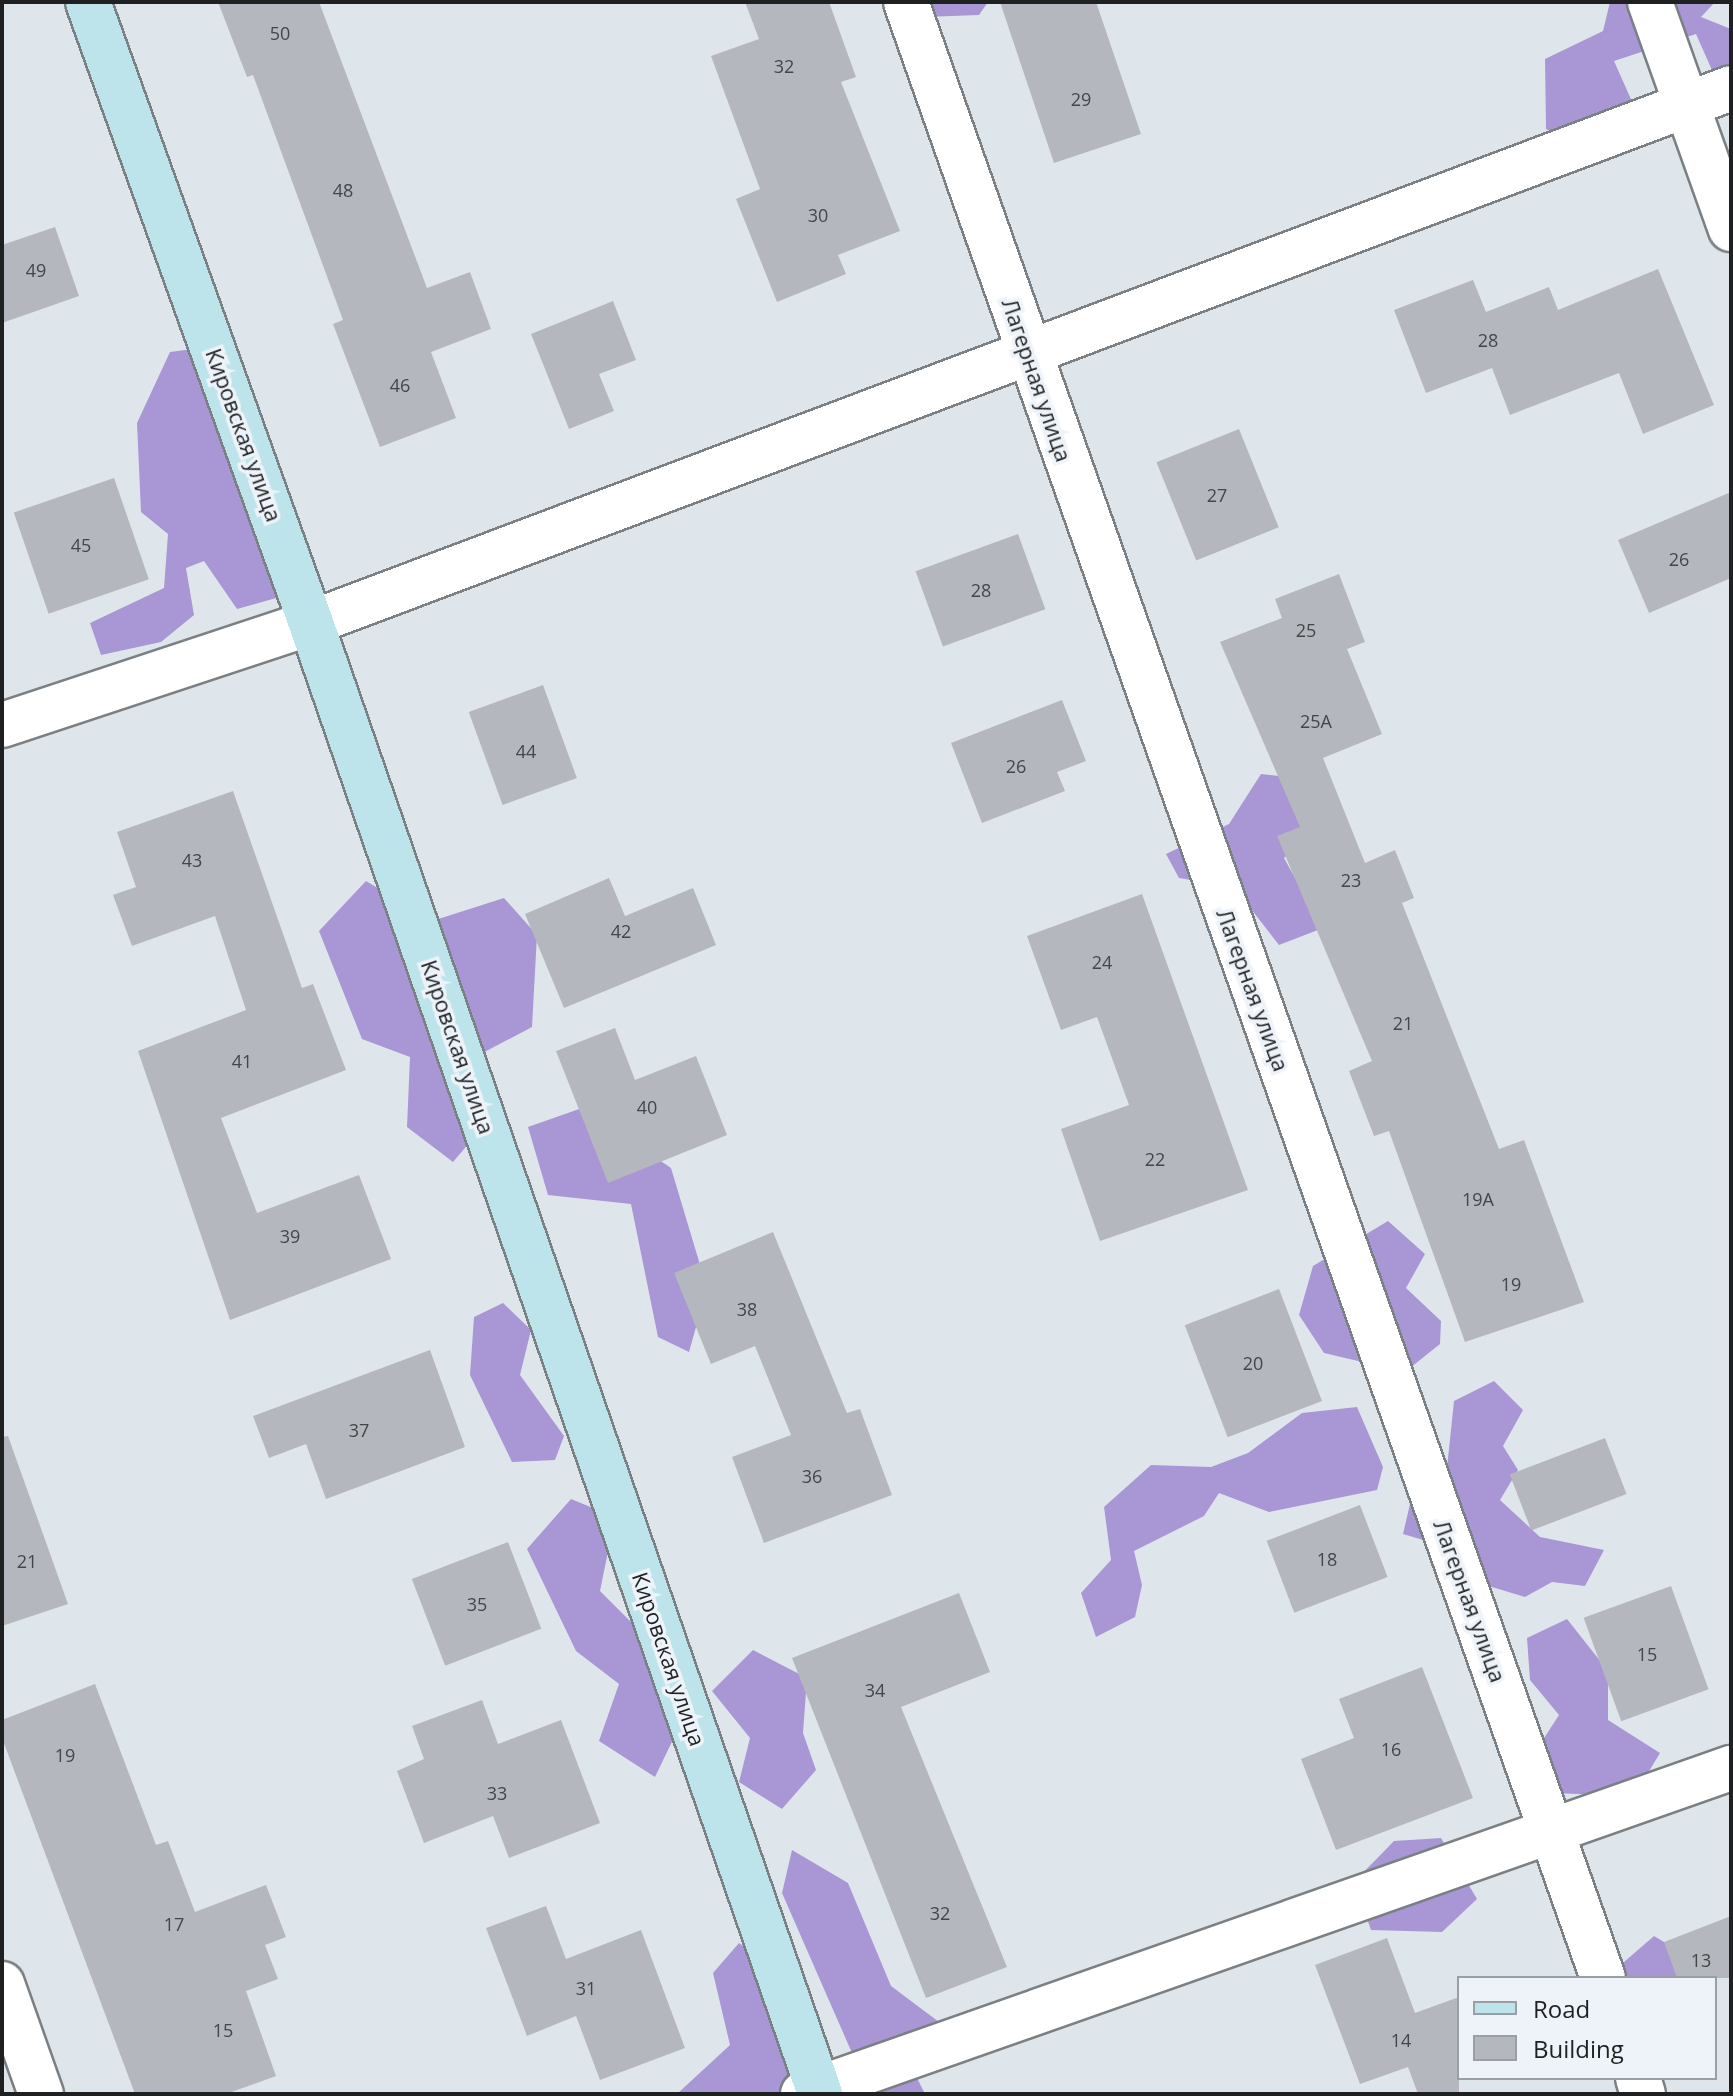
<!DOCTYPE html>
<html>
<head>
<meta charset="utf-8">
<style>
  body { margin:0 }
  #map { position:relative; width:1733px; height:2096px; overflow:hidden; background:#dfe6eb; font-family:"Open Sans",sans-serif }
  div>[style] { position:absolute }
  .forest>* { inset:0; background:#a996d5 }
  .building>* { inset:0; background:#b5b7be; transform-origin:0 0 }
  .roads { filter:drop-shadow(2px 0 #7a8084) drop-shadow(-2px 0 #7a8084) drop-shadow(0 2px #7a8084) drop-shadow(0 -2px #7a8084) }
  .street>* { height:44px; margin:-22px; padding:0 22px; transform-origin:22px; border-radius:22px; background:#fff }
  .secondary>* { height:44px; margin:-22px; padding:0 22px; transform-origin:22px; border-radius:22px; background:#bde4ea }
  span { translate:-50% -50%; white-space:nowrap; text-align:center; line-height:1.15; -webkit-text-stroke:7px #edf3f9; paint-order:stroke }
  .number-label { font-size:18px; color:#444649 }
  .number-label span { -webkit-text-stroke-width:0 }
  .street-label { font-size:22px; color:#1e2022 }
  .frame { position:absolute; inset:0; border:4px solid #1e2022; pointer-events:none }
  .legend { position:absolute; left:1457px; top:1976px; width:260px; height:104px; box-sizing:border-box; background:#edf3f9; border:2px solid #9a9fa3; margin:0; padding:10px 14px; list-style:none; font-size:24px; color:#1e2022 }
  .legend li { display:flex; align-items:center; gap:16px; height:40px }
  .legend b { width:40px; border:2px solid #9a9fa3 }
</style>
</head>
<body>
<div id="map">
  <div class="forest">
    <i style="clip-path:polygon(919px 2px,988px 2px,979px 15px,924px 17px)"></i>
    <i style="clip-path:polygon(1610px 2px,1715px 2px,1701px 17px,1731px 29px,1731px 96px,1723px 95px,1696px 34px,1614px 61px,1634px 106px,1589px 151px,1546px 129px,1545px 59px,1603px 31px)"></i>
    <i style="clip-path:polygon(201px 348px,287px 595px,237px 609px,204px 561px,186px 568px,194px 615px,161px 642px,101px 655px,90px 623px,164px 588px,168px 534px,141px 512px,137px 423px,170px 352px)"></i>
    <i style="clip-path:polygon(1261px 774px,1279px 776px,1321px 823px,1284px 858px,1323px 928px,1279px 945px,1234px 887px,1179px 878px,1166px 854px,1229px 824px)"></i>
    <i style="clip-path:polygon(366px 881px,432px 921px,504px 898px,537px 935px,532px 1027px,475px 1057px,475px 1136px,453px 1162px,407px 1127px,410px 1057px,362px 1039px,319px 931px)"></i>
    <i style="clip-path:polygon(582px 1108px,671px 1168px,707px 1288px,689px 1352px,658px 1337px,631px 1204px,548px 1195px,528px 1127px)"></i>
    <i style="clip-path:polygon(1388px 1221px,1425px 1254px,1406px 1288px,1441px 1321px,1440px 1344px,1405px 1372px,1324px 1353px,1299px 1315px,1313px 1266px)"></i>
    <i style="clip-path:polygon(503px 1303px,531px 1330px,520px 1375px,564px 1436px,555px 1460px,512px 1462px,470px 1375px,474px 1317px)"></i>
    <i style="clip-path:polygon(1494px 1381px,1523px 1410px,1503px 1446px,1518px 1470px,1500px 1500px,1540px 1537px,1604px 1550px,1585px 1586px,1552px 1582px,1525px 1597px,1482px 1584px,1464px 1552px,1403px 1534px,1413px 1491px,1447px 1468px,1454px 1401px)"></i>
    <i style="clip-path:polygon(1357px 1407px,1383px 1467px,1377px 1490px,1269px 1512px,1219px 1493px,1204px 1516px,1134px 1551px,1142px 1585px,1135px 1617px,1096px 1637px,1081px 1593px,1111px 1560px,1104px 1507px,1151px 1465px,1211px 1467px,1248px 1453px,1302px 1413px)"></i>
    <i style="clip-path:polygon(571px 1499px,615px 1517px,600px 1591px,657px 1648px,657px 1691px,680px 1725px,655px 1777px,599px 1741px,619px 1684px,576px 1651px,527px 1549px)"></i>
    <i style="clip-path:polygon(1567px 1619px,1608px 1671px,1608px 1720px,1660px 1753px,1634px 1796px,1551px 1793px,1535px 1752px,1559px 1715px,1530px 1680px,1527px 1638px)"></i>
    <i style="clip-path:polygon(753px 1650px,807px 1678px,803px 1733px,816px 1770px,782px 1809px,739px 1782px,750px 1738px,712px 1691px)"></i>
    <i style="clip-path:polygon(1441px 1838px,1477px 1899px,1442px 1932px,1371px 1930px,1354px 1882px,1394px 1841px)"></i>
    <i style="clip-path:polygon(792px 1850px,848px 1883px,891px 1986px,939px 2022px,916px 2076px,925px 2094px,877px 2094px,882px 2084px,852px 2053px,782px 1893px)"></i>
    <i style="clip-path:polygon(1654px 1936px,1694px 1960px,1696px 1978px,1620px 1978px,1616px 1969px)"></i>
    <i style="clip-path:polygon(739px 1943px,775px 1970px,796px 2094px,677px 2094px,730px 2045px,713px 1973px)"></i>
  </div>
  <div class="building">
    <i style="clip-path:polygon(218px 2px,319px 2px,427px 288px,470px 272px,491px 329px,431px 352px,456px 418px,380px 447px,333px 324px,343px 320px,253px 75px,247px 77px)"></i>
    <i style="clip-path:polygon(745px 2px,829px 2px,856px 77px,841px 82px,900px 231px,838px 255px,846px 274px,777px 302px,736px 199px,760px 189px,711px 56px,759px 39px)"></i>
    <i style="clip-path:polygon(1000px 2px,1096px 2px,1141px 134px,1054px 163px)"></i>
    <i style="clip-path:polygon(55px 227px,79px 296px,2px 323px,2px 245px)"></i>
    <i style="clip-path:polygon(1658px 269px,1714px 405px,1643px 434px,1619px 373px,1510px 415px,1492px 368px,1426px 393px,1394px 310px,1473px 280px,1486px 312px,1549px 287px,1558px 310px)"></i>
    <i style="clip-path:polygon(613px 301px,636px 360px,599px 374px,614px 411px,569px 429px,531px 334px)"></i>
    <i style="left:1239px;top:429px;width:106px;height:89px;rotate:68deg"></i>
    <i style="left:114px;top:478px;width:107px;height:106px;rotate:71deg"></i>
    <i style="clip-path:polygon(1731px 492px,1731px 578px,1649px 613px,1618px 540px)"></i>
    <i style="left:1018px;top:534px;width:80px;height:109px;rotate:70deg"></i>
    <i style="clip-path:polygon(1339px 574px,1365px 642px,1347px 649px,1382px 734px,1323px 758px,1365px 863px,1395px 850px,1414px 898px,1402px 903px,1499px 1149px,1524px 1140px,1584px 1302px,1465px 1342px,1389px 1131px,1374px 1136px,1349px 1071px,1372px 1061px,1277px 836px,1300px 827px,1220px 642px,1282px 618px,1275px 599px)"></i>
    <i style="left:543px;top:685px;width:99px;height:79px;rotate:70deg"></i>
    <i style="clip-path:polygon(1062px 700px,1086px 761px,1057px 772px,1065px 791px,982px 823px,951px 743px)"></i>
    <i style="clip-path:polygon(233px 791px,302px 988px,313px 984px,346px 1070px,221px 1118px,257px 1213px,359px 1175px,391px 1259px,230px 1320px,138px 1051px,246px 1010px,215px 916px,132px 946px,113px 895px,136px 887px,117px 832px)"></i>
    <i style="clip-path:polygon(609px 878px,625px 916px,693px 888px,716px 945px,564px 1008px,525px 914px)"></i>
    <i style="clip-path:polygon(1142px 894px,1248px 1190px,1100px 1241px,1061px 1129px,1129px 1105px,1097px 1017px,1061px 1030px,1027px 936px)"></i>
    <i style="clip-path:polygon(615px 1028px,635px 1080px,696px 1056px,727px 1135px,608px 1183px,556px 1051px)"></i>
    <i style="clip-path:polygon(773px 1232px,847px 1413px,860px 1409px,892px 1495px,764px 1543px,732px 1457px,791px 1435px,755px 1346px,711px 1364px,674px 1273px)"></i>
    <i style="left:1279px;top:1289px;width:120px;height:101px;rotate:69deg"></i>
    <i style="clip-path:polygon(430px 1350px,465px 1447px,326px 1499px,306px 1444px,269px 1458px,253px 1416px)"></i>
    <i style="clip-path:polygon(8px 1436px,68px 1604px,2px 1626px,2px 1437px)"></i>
    <i style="left:1605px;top:1438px;width:60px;height:102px;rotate:69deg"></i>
    <i style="left:1360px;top:1505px;width:77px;height:100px;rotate:69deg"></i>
    <i style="left:508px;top:1542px;width:93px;height:103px;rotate:69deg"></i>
    <i style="left:1671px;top:1586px;width:110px;height:93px;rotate:70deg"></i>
    <i style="clip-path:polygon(959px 1593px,990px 1672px,901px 1707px,1007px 1967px,926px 1998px,792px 1658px)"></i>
    <i style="clip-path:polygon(1422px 1667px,1473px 1798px,1336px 1850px,1301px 1759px,1354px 1738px,1339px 1699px)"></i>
    <i style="clip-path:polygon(95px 1684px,156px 1845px,168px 1841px,195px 1912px,266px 1885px,286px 1937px,265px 1945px,278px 1979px,246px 1991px,276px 2076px,226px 2094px,135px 2094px,2px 1738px,2px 1720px)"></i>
    <i style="clip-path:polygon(482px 1700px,498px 1744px,561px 1720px,600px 1823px,509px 1858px,493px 1816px,424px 1843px,397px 1771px,424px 1759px,412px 1726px)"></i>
    <i style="clip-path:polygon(546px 1906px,566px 1959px,641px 1930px,685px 2048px,600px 2080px,576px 2016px,527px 2036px,486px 1928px)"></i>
    <i style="clip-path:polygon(1731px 1916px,1731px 1978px,1677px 1978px,1664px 1942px)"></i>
    <i style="clip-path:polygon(1387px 1938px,1415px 2013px,1459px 1997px,1459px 2094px,1418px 2094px,1408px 2067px,1360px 2084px,1315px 1965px)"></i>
  </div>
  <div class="roads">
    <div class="street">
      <i style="left:906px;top:2px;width:2095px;rotate:70.57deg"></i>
      <i style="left:1650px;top:2px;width:241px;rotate:70.4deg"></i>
      <i style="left:2px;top:725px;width:325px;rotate:-18.3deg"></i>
      <i style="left:311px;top:623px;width:1517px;rotate:-20.64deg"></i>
      <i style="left:2px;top:1984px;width:117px;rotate:70.5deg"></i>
      <i style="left:1638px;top:2078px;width:17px;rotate:73deg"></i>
      <i style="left:803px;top:2094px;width:984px;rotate:-19.36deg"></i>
    </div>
    <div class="secondary">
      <i style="left:88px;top:2px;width:660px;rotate:70.25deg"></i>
      <i style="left:311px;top:623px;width:1557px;rotate:70.91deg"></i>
    </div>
  </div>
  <div class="number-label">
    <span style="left:280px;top:33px">50</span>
    <span style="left:784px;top:66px">32</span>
    <span style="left:1081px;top:99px">29</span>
    <span style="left:343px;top:190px">48</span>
    <span style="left:818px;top:215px">30</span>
    <span style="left:36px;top:270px">49</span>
    <span style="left:1488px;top:340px">28</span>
    <span style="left:400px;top:385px">46</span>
    <span style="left:1217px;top:495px">27</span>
    <span style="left:81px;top:545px">45</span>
    <span style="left:1679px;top:559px">26</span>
    <span style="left:981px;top:590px">28</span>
    <span style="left:1306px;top:630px">25</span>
    <span style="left:1316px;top:721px">25А</span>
    <span style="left:526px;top:751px">44</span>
    <span style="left:1016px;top:766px">26</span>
    <span style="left:192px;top:860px">43</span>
    <span style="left:1351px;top:880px">23</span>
    <span style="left:621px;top:931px">42</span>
    <span style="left:1102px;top:962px">24</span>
    <span style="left:1403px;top:1023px">21</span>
    <span style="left:242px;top:1061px">41</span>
    <span style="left:647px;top:1107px">40</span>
    <span style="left:1155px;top:1159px">22</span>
    <span style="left:1478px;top:1199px">19А</span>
    <span style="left:290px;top:1236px">39</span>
    <span style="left:1511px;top:1284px">19</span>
    <span style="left:747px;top:1309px">38</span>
    <span style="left:1253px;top:1363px">20</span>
    <span style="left:359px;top:1430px">37</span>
    <span style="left:812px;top:1476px">36</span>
    <span style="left:1327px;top:1559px">18</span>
    <span style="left:27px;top:1561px">21</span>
    <span style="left:477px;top:1604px">35</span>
    <span style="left:1647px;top:1654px">15</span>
    <span style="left:875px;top:1690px">34</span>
    <span style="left:1391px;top:1749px">16</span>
    <span style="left:65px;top:1755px">19</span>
    <span style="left:497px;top:1793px">33</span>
    <span style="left:940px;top:1913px">32</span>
    <span style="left:174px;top:1924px">17</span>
    <span style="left:1701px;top:1960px">13</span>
    <span style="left:586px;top:1988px">31</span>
    <span style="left:223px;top:2030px">15</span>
    <span style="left:1401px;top:2040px">14</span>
  </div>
  <div class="street-label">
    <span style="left:1037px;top:380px;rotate:71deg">Лагерная улица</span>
    <span style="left:244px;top:435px;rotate:70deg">Кировская улица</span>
    <span style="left:1253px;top:990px;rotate:70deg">Лагерная улица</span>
    <span style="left:458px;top:1047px;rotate:71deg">Кировская улица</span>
    <span style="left:1470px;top:1601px;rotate:70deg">Лагерная улица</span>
    <span style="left:669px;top:1659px;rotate:71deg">Кировская улица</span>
  </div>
  <div class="frame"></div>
  <ul class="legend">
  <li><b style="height:10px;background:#bde4ea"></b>Road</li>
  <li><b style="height:22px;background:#b5b7be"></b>Building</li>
  </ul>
</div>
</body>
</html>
